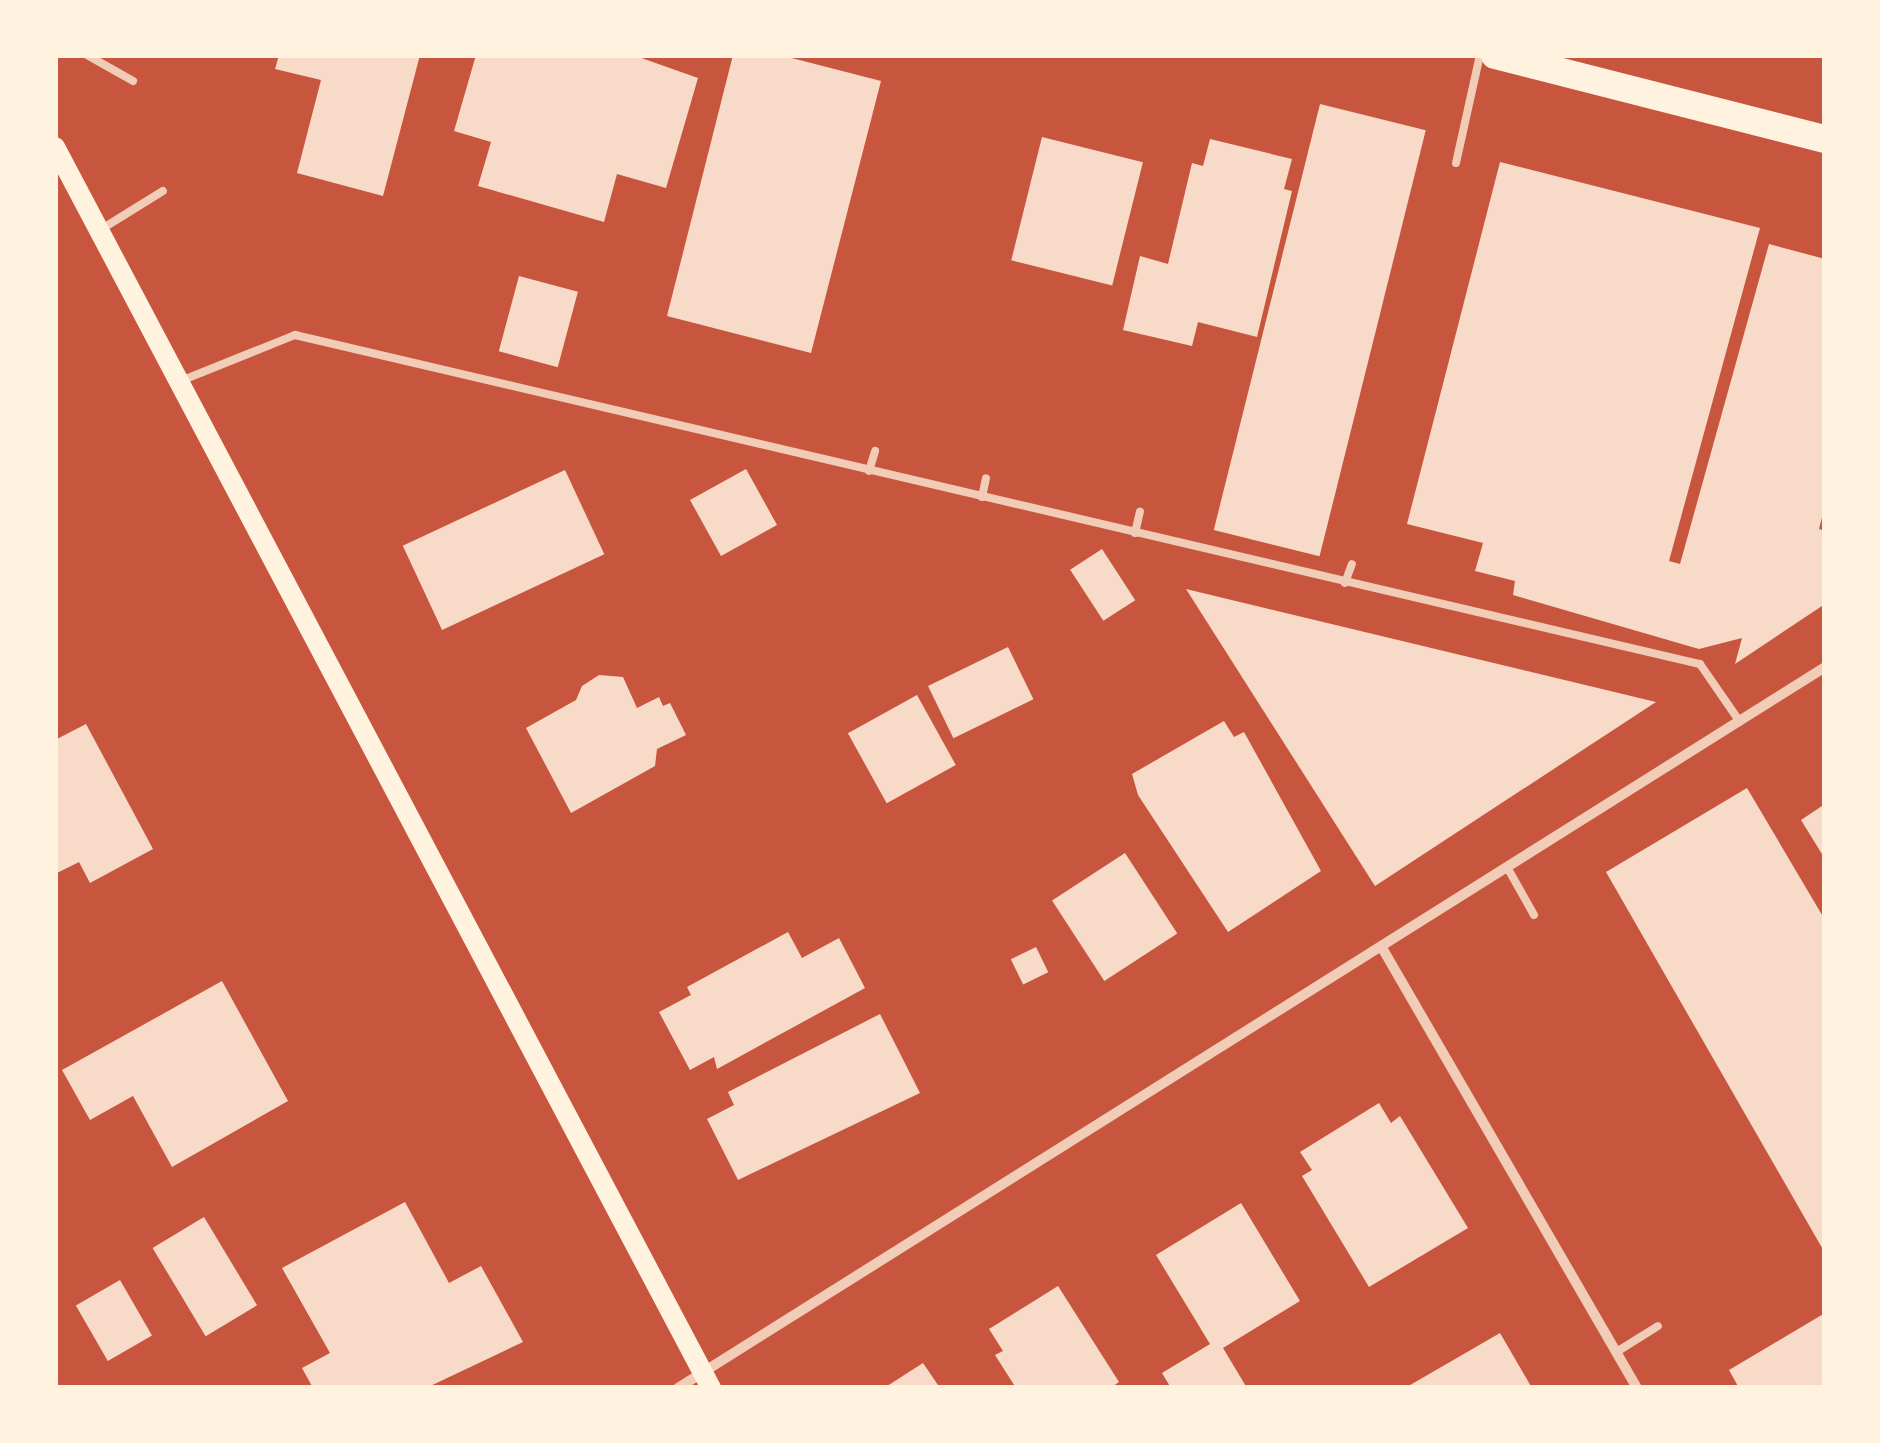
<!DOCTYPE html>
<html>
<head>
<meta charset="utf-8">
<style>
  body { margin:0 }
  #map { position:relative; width:1880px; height:1443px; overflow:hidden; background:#c8553d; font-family:"Titillium Web",sans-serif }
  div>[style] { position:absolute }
  .building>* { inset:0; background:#f7dbc8; transform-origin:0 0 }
  .service>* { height:8px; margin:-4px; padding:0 4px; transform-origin:4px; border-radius:4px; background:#f1ccb7 }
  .minor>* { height:10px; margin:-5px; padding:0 5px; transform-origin:5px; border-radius:5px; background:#f1ccb7 }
  .secondary>* { height:20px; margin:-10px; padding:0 10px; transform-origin:10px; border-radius:10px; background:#fff3e0 }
  .trunk>* { height:28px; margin:-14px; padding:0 14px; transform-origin:14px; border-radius:14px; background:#fff3e0 }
  span { translate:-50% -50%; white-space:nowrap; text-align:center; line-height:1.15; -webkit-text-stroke:8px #fff3e0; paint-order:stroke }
  .frame { position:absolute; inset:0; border:58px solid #fff3e0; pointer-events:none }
</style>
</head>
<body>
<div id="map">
  <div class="building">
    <i style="clip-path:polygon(279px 55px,420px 55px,383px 196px,297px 173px,321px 80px,275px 69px)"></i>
    <i style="clip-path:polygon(476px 55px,633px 55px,698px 78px,666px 188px,617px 174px,604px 222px,478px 186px,491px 142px,454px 131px)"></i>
    <i style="clip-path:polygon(733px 55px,780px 55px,881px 81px,811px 353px,667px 316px)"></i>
    <i style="left:1320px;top:104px;width:109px;height:439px;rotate:14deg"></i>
    <i style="left:1042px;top:137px;width:104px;height:127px;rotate:14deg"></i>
    <i style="clip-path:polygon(1210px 139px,1292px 159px,1284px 189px,1292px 191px,1257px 337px,1198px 322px,1192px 346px,1123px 330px,1140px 256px,1168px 264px,1192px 163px,1203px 166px)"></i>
    <i style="clip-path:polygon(1500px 162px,1760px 228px,1669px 561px,1680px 564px,1769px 244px,1825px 259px,1825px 506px,1819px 529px,1825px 531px,1825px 604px,1735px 664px,1742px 638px,1699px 649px,1513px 595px,1515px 581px,1475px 571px,1483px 543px,1407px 524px)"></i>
    <i style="left:519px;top:276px;width:61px;height:78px;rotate:15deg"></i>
    <i style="left:746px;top:469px;width:64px;height:64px;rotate:61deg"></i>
    <i style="left:565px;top:470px;width:93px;height:179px;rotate:65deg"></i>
    <i style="left:1102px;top:549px;width:61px;height:38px;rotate:57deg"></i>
    <i style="clip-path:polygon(1186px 589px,1656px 702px,1375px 886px)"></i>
    <i style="left:1008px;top:647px;width:58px;height:89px;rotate:64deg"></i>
    <i style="clip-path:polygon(599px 675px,623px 677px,637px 708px,659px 697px,663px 706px,670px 703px,686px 735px,657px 749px,655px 766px,571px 813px,526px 728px,576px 700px,582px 686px)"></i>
    <i style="left:917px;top:695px;width:80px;height:79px;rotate:61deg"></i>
    <i style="clip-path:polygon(1224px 721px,1234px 737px,1244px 732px,1321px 871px,1228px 932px,1138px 795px,1132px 774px)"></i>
    <i style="clip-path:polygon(86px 724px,153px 849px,90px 883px,79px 862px,55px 874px,55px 740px)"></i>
    <i style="clip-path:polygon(1747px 788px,1825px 920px,1825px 1253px,1606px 872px)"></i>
    <i style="clip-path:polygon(1825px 804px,1825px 859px,1801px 820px)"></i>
    <i style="left:1125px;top:853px;width:96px;height:87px;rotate:57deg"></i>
    <i style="clip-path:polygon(788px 932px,802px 958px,839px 938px,865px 988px,717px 1069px,714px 1057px,690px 1070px,659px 1012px,691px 995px,687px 987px)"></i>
    <i style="left:1036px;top:947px;width:28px;height:28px;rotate:64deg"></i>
    <i style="clip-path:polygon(222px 981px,288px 1101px,172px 1167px,133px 1096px,90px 1120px,62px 1070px)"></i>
    <i style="clip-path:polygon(880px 1014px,920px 1093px,738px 1180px,707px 1119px,734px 1105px,728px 1092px)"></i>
    <i style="clip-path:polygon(1379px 1103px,1391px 1123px,1400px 1116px,1468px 1228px,1369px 1287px,1302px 1176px,1312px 1170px,1300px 1152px)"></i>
    <i style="clip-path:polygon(405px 1202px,449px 1283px,481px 1266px,523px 1342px,426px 1388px,313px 1388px,302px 1368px,330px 1353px,282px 1268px)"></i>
    <i style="clip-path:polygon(1241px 1203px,1300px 1301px,1223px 1348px,1247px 1388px,1171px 1388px,1162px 1373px,1210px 1344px,1156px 1255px)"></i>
    <i style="left:204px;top:1217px;width:103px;height:60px;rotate:59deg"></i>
    <i style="left:120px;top:1280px;width:64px;height:51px;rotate:60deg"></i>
    <i style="clip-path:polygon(1058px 1286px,1119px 1382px,1110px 1388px,1016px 1388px,995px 1355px,1003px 1351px,989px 1329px)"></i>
    <i style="clip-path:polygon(1825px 1313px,1825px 1388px,1739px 1388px,1729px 1370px)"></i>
    <i style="clip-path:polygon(1500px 1333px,1532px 1388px,1405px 1388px)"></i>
    <i style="clip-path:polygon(923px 1363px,940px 1388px,884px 1388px)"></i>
  </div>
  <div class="service">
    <i style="left:87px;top:55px;width:53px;rotate:29.5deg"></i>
    <i style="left:1456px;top:163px;width:111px;rotate:-77.5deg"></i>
    <i style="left:100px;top:230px;width:74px;rotate:-31.8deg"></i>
    <i style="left:183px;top:380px;width:121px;rotate:-21.9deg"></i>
    <i style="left:295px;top:335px;width:1443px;rotate:13.18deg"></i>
    <i style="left:1700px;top:664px;width:70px;rotate:55.4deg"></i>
    <i style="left:869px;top:471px;width:21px;rotate:-73deg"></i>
    <i style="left:982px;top:497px;width:19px;rotate:-78deg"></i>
    <i style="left:1135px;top:533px;width:22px;rotate:-77deg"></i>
    <i style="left:1345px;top:583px;width:20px;rotate:-70deg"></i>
    <i style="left:1507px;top:867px;width:55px;rotate:60.6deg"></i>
    <i style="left:1618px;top:1351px;width:47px;rotate:-32deg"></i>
  </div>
  <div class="minor">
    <i style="left:1381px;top:946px;width:511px;rotate:59.92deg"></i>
    <i style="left:678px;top:1388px;width:1355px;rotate:-32.15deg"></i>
  </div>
  <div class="secondary">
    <i style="left:55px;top:147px;width:1404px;rotate:62.14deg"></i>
  </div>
  <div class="trunk">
    <i style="left:1495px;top:55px;width:341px;rotate:14.3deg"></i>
  </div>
  <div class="frame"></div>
</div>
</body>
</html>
